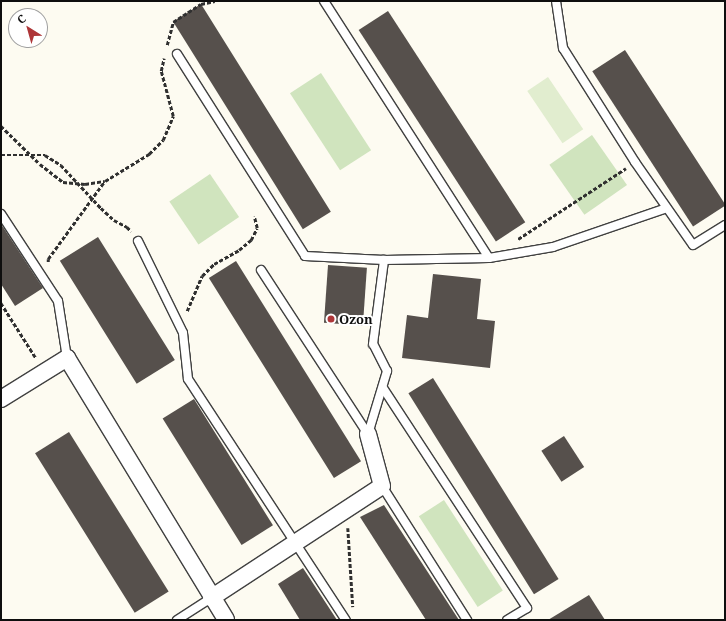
<!DOCTYPE html>
<html>
<head>
<meta charset="utf-8">
<style>
  body { margin:0 }
  #map { position:relative; width:726px; height:621px; overflow:hidden; background:#fdfbf1; font-family:"Noto Serif",serif }
  div>[style] { position:absolute }
  .green>* { inset:0; background:#d0e4be; transform-origin:0 0 }
  .pitch>* { inset:0; background:#e1edcf; transform-origin:0 0 }
  .building>* { inset:0; background:#56504c; transform-origin:0 0 }
  .path>* { height:2.5px; margin-top:-1.25px; transform-origin:0; background:repeating-linear-gradient(90deg,#303030 0 4px,transparent 0 6px) }
  .roads { filter:drop-shadow(1px 0 #414141) drop-shadow(-1px 0 #414141) drop-shadow(0 1px #414141) drop-shadow(0 -1px #414141) }
  .lane>* { height:8px; margin:-4px; padding:0 4px; transform-origin:4px; border-radius:4px; background:#fff }
  .street>* { height:16px; margin:-8px; padding:0 8px; transform-origin:8px; border-radius:8px; background:#fff }
  .dots>* { width:11px; height:11px; translate:-50% -50%; box-sizing:border-box; border:2px solid #fff; border-radius:50% }
  span { translate:-50% -50%; white-space:nowrap; text-align:center; line-height:1.15; -webkit-text-stroke:4px #fff; paint-order:stroke }
  .poi-label { font-size:13px; color:#0e0e0e; font-weight:700 }
  .left { translate:0 -50%; text-align:left }
  .frame { position:absolute; inset:0; border:2px solid #0e0e0e; pointer-events:none }
  .north { position:absolute; left:8px; top:8px; width:40px; height:40px; box-sizing:border-box; background:#fff; border:1px solid #9f9f9f; border-radius:50%; rotate:323deg; font-size:11px; font-weight:700; line-height:16px; text-align:center; color:#0e0e0e }
  .north::after { content:''; display:block; margin:auto; width:14px; height:18px; background:#ae3638; clip-path:polygon(50% 0,100% 100%,50% 72%,0 100%) }
</style>
</head>
<body>
<div id="map">
  <div class="green">
    <i style="left:321px;top:73px;width:92px;height:37px;rotate:57deg"></i>
    <i style="left:592px;top:135px;width:61px;height:52px;rotate:55deg"></i>
    <i style="left:210px;top:174px;width:52px;height:49px;rotate:56deg"></i>
    <i style="left:444px;top:500px;width:108px;height:30px;rotate:57deg"></i>
  </div>
  <div class="pitch">
    <i style="left:548px;top:77px;width:63px;height:25px;rotate:56deg"></i>
  </div>
  <div class="building">
    <i style="left:201px;top:4px;width:245px;height:33px;rotate:58deg"></i>
    <i style="left:388px;top:11px;width:252px;height:35px;rotate:57deg"></i>
    <i style="left:625px;top:50px;width:185px;height:39px;rotate:57deg"></i>
    <i style="clip-path:polygon(1px 224px,43px 288px,15px 306px,1px 284px)"></i>
    <i style="left:98px;top:237px;width:145px;height:45px;rotate:58deg"></i>
    <i style="left:236px;top:261px;width:236px;height:32px;rotate:58deg"></i>
    <i style="left:328px;top:265px;width:39px;height:58px;rotate:4deg"></i>
    <i style="clip-path:polygon(433px 274px,481px 279px,477px 319px,495px 321px,490px 368px,402px 358px,407px 315px,428px 318px)"></i>
    <i style="left:433px;top:378px;width:237px;height:29px;rotate:58deg"></i>
    <i style="left:194px;top:399px;width:149px;height:37px;rotate:58deg"></i>
    <i style="left:69px;top:432px;width:188px;height:40px;rotate:58deg"></i>
    <i style="left:564px;top:436px;width:37px;height:27px;rotate:57deg"></i>
    <i style="clip-path:polygon(384px 505px,459px 620px,426px 620px,360px 517px)"></i>
    <i style="clip-path:polygon(303px 568px,337px 620px,300px 620px,278px 584px)"></i>
    <i style="clip-path:polygon(589px 595px,605px 620px,548px 620px)"></i>
  </div>
  <div class="path">
    <i style="left:167px;top:45px;width:24px;rotate:-75deg"></i>
    <i style="left:173px;top:22px;width:33px;rotate:-33deg"></i>
    <i style="left:201px;top:4px;width:14px;rotate:-12deg"></i>
    <i style="left:1px;top:126px;width:54px;rotate:44.3deg"></i>
    <i style="left:40px;top:164px;width:29px;rotate:38deg"></i>
    <i style="left:63px;top:182px;width:22px;rotate:5deg"></i>
    <i style="left:85px;top:184px;width:20px;rotate:-9deg"></i>
    <i style="left:105px;top:181px;width:52px;rotate:-31.5deg"></i>
    <i style="left:149px;top:154px;width:20px;rotate:-45deg"></i>
    <i style="left:163px;top:140px;width:26px;rotate:-67deg"></i>
    <i style="left:173px;top:116px;width:47px;rotate:-104.9deg"></i>
    <i style="left:161px;top:71px;width:13px;rotate:-77deg"></i>
    <i style="left:1px;top:155px;width:44px"></i>
    <i style="left:45px;top:155px;width:19px;rotate:32deg"></i>
    <i style="left:61px;top:165px;width:59px;rotate:47.1deg"></i>
    <i style="left:101px;top:208px;width:18px;rotate:43deg"></i>
    <i style="left:114px;top:220px;width:15px;rotate:28deg"></i>
    <i style="left:127px;top:227px;width:6px;rotate:45deg"></i>
    <i style="left:518px;top:239px;width:129px;rotate:-33.3deg"></i>
    <i style="left:48px;top:262px;width:3px;rotate:-90deg"></i>
    <i style="left:48px;top:259px;width:95px;rotate:-54deg"></i>
    <i style="left:1px;top:303px;width:65px;rotate:57.5deg"></i>
    <i style="left:187px;top:311px;width:38px;rotate:-67deg"></i>
    <i style="left:202px;top:276px;width:17px;rotate:-45deg"></i>
    <i style="left:214px;top:264px;width:29px;rotate:-29deg"></i>
    <i style="left:239px;top:250px;width:16px;rotate:-40deg"></i>
    <i style="left:251px;top:240px;width:13px;rotate:-63deg"></i>
    <i style="left:257px;top:228px;width:12px;rotate:-104deg"></i>
    <i style="left:348px;top:528px;width:79px;rotate:86.4deg"></i>
  </div>
  <div class="roads">
    <div class="lane">
      <i style="left:324px;top:1px;width:305px;rotate:57.3deg"></i>
      <i style="left:556px;top:1px;width:48px;rotate:81.5deg"></i>
      <i style="left:563px;top:48px;width:135px;rotate:57.7deg"></i>
      <i style="left:635px;top:162px;width:101px;rotate:55.1deg"></i>
      <i style="left:693px;top:245px;width:38px;rotate:-32deg"></i>
      <i style="left:177px;top:54px;width:239px;rotate:57.6deg"></i>
      <i style="left:305px;top:256px;width:79px;rotate:2.9deg"></i>
      <i style="left:384px;top:260px;width:105px;rotate:-1.1deg"></i>
      <i style="left:489px;top:258px;width:65px;rotate:-9.8deg"></i>
      <i style="left:553px;top:247px;width:120px;rotate:-18.9deg"></i>
      <i style="left:1px;top:214px;width:104px;rotate:56.8deg"></i>
      <i style="left:58px;top:301px;width:58px;rotate:81deg"></i>
      <i style="left:138px;top:241px;width:102px;rotate:63.9deg"></i>
      <i style="left:183px;top:333px;width:46px;rotate:83.8deg"></i>
      <i style="left:188px;top:379px;width:288px;rotate:56.8deg"></i>
      <i style="left:261px;top:270px;width:196px;rotate:56.9deg"></i>
      <i style="left:383px;top:388px;width:263px;rotate:56.8deg"></i>
      <i style="left:527px;top:608px;width:23px;rotate:149deg"></i>
      <i style="left:368px;top:434px;width:66px;rotate:-73.2deg"></i>
      <i style="left:387px;top:371px;width:30px;rotate:-117deg"></i>
      <i style="left:373px;top:344px;width:85px;rotate:-82.5deg"></i>
      <i style="left:382px;top:486px;width:159px;rotate:57.6deg"></i>
      <i style="left:177px;top:620px;width:40px;rotate:-32.9deg"></i>
    </div>
    <div class="street">
      <i style="left:1px;top:399px;width:78px;rotate:-31.8deg"></i>
      <i style="left:67px;top:358px;width:306px;rotate:58.7deg"></i>
      <i style="left:211px;top:598px;width:204px;rotate:-33.2deg"></i>
      <i style="left:382px;top:486px;width:54px;rotate:-105.1deg"></i>
    </div>
  </div>
  <div class="dots">
    <i style="left:331px;top:319px;background:#ae3638"></i>
  </div>
  <div class="poi-label">
    <span class="left" style="left:339px;top:319px">Ozon</span>
  </div>
  <div class="frame"></div>
  <div class="north">С</div>
</div>
</body>
</html>
